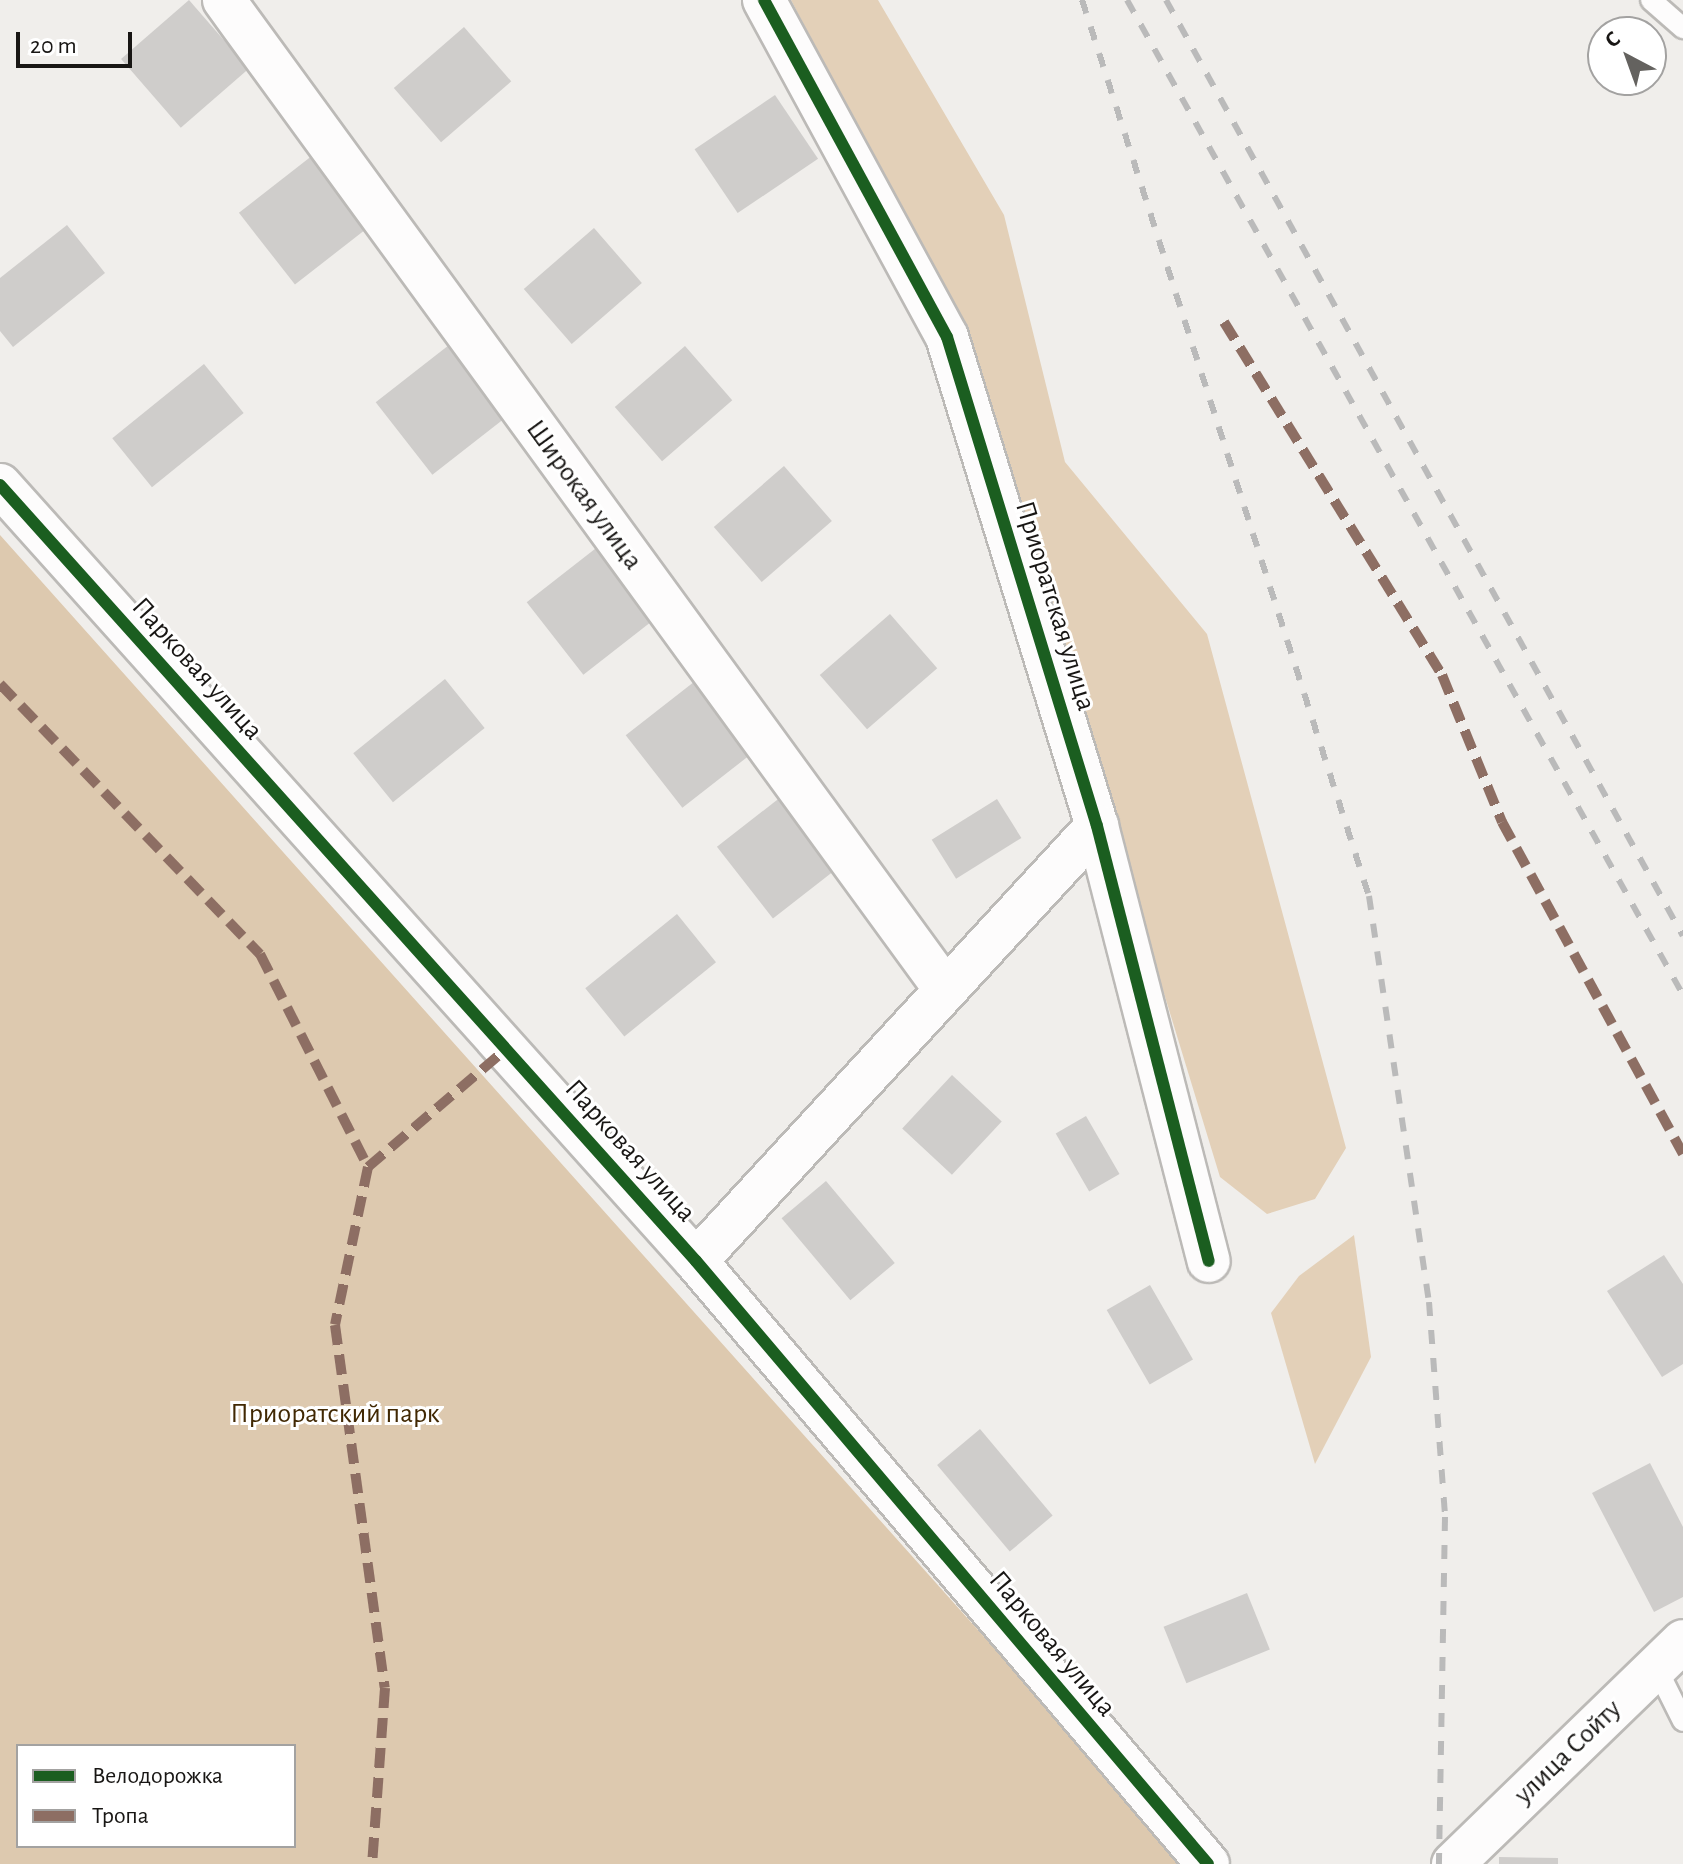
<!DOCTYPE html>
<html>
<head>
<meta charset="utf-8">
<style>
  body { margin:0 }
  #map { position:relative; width:1683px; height:1864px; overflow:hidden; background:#f0eeeb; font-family:"Alegreya Sans",sans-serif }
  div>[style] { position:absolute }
  .green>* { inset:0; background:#e3d0b8 }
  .forest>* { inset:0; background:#ddc9af }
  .building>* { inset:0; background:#cfcdcb; transform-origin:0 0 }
  .roads { filter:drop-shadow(2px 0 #bcbab7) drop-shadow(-2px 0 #bcbab7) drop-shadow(0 2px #bcbab7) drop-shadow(0 -2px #bcbab7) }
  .lane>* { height:20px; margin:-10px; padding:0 10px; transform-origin:10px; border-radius:10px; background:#fdfcfc }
  .street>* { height:42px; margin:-21px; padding:0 21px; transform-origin:21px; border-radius:21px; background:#fdfcfc }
  .rail>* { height:6px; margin-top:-3px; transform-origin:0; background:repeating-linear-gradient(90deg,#bababa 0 14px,transparent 0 28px) }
  .quiet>* { height:10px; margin-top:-5px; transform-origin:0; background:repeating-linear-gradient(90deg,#8d6e63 0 20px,transparent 0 30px) }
  .cycleway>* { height:12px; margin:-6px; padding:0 6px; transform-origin:6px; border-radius:6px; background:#1b5e20 }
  span { translate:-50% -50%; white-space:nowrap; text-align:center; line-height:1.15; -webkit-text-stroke:6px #fff; paint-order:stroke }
  .street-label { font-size:28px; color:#181614 }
  .park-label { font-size:28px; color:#412803 }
  .legend { position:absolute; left:16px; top:1744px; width:280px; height:104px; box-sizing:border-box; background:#fff; border:2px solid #a3a2a1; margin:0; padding:10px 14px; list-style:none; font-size:24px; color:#181614 }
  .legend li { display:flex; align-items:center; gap:16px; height:40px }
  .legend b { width:40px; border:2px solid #a3a2a1 }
  .north { position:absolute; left:1587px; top:16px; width:80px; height:80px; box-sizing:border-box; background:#fff; border:2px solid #a3a2a1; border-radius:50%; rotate:319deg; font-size:22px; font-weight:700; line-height:32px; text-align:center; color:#181614 }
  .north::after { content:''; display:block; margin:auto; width:28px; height:36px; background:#64625f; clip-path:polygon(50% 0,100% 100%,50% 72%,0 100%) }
  .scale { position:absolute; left:16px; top:32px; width:116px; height:36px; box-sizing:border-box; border:4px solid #181614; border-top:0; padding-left:10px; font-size:24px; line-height:28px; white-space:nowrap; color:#181614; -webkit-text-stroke:6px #fff; paint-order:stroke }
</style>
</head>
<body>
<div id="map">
  <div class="green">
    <i style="clip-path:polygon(791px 0,878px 0,1004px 215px,1065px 462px,1207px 634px,1346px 1148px,1315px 1199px,1267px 1214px,1220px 1177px,962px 331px)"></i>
    <i style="clip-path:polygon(1354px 1235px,1371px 1357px,1315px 1464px,1271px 1313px,1299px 1276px)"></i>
  </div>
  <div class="forest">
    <i style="clip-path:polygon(evenodd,0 535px,1187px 1864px,0 1864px,0 535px,18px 1746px,294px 1746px,294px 1846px,18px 1846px,18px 1746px)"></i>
  </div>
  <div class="building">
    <i style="left:189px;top:0;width:91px;height:90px;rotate:49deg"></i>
    <i style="left:464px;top:27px;width:72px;height:93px;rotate:49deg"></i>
    <i style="left:775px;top:95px;width:77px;height:97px;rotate:56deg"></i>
    <i style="left:313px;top:155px;width:91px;height:94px;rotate:52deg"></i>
    <i style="clip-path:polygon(67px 225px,105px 273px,13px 347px,0 331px,0 278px)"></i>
    <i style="left:594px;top:228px;width:73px;height:93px;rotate:49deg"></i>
    <i style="left:449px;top:345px;width:92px;height:93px;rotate:52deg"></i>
    <i style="left:685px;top:346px;width:72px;height:93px;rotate:49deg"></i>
    <i style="left:204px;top:364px;width:63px;height:118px;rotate:51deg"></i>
    <i style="left:784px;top:466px;width:73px;height:93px;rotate:49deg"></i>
    <i style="left:600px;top:545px;width:92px;height:93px;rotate:52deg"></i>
    <i style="left:890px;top:614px;width:72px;height:93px;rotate:49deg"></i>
    <i style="left:699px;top:678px;width:92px;height:93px;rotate:52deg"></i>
    <i style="left:445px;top:679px;width:63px;height:118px;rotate:51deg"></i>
    <i style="left:791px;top:789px;width:91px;height:94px;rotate:52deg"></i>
    <i style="left:997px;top:799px;width:46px;height:77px;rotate:58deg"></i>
    <i style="left:677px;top:914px;width:62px;height:118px;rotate:51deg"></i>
    <i style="left:952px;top:1075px;width:68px;height:73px;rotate:43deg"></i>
    <i style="left:1086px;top:1116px;width:67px;height:35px;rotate:60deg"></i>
    <i style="left:826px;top:1181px;width:107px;height:58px;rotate:50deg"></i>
    <i style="clip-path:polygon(1664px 1255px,1683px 1284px,1683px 1364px,1662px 1377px,1607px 1291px)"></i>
    <i style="left:1150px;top:1285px;width:86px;height:50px;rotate:60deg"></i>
    <i style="left:980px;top:1429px;width:113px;height:56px;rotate:50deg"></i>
    <i style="clip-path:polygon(1650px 1463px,1683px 1527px,1683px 1597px,1654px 1612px,1592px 1493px)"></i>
    <i style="left:1247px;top:1593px;width:61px;height:90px;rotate:68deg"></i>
    <i style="clip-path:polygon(1499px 1857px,1558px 1858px,1558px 1864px,1499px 1864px)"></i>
  </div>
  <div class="roads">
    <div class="lane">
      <i style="left:1651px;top:0;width:43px;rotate:41.2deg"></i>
      <i style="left:1656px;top:1667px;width:60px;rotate:63.4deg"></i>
    </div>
    <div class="street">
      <i style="left:224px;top:0;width:1224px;rotate:53.91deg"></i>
      <i style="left:764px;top:0;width:383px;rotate:61.5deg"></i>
      <i style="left:947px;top:337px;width:511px;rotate:72.95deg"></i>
      <i style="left:1097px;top:826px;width:449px;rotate:75.6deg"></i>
      <i style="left:0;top:485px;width:1042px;rotate:48.11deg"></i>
      <i style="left:696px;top:1261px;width:791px;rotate:49.67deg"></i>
      <i style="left:696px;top:1261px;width:592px;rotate:-47.33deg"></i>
      <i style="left:1453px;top:1864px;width:320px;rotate:-44.1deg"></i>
    </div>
  </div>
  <div class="rail">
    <i style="left:1082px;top:0;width:941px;rotate:72.24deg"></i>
    <i style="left:1369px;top:896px;width:410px;rotate:81.6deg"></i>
    <i style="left:1429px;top:1302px;width:216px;rotate:85.7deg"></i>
    <i style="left:1445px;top:1517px;width:347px;rotate:91deg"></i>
    <i style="left:1127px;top:0;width:1140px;rotate:60.8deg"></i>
    <i style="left:1166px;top:0;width:1069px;rotate:61.09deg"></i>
  </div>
  <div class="quiet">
    <i style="left:1224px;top:322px;width:415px;rotate:58.3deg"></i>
    <i style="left:1442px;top:675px;width:159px;rotate:67.8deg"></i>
    <i style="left:1502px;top:822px;width:378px;rotate:61.4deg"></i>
    <i style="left:0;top:684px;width:375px;rotate:46.1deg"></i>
    <i style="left:260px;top:954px;width:239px;rotate:63.1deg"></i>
    <i style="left:368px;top:1167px;width:161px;rotate:101.8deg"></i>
    <i style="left:335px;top:1325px;width:366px;rotate:82.2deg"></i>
    <i style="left:385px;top:1688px;width:176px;rotate:94.2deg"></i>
    <i style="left:368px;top:1167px;width:182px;rotate:-40.5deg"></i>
  </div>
  <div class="cycleway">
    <i style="left:764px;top:0;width:383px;rotate:61.5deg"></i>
    <i style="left:947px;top:337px;width:511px;rotate:72.95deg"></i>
    <i style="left:1097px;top:826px;width:449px;rotate:75.6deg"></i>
    <i style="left:0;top:485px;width:1042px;rotate:48.11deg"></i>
    <i style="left:696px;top:1261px;width:791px;rotate:49.67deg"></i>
  </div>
  <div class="street-label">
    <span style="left:584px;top:495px;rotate:54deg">Широкая улица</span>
    <span style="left:1055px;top:606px;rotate:73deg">Приоратская улица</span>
    <span style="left:197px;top:669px;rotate:48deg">Парковая улица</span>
    <span style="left:630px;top:1151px;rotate:48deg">Парковая улица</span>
    <span style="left:1052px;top:1644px;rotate:50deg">Парковая улица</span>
    <span style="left:1568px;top:1752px;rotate:-44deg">улица Сойту</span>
  </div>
  <div class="park-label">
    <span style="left:335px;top:1414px">Приоратский парк</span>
  </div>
  <ul class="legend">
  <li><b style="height:10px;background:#1b5e20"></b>Велодорожка</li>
  <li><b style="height:10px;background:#8d6e63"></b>Тропа</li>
  </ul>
  <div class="north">С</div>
  <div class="scale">20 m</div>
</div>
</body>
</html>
